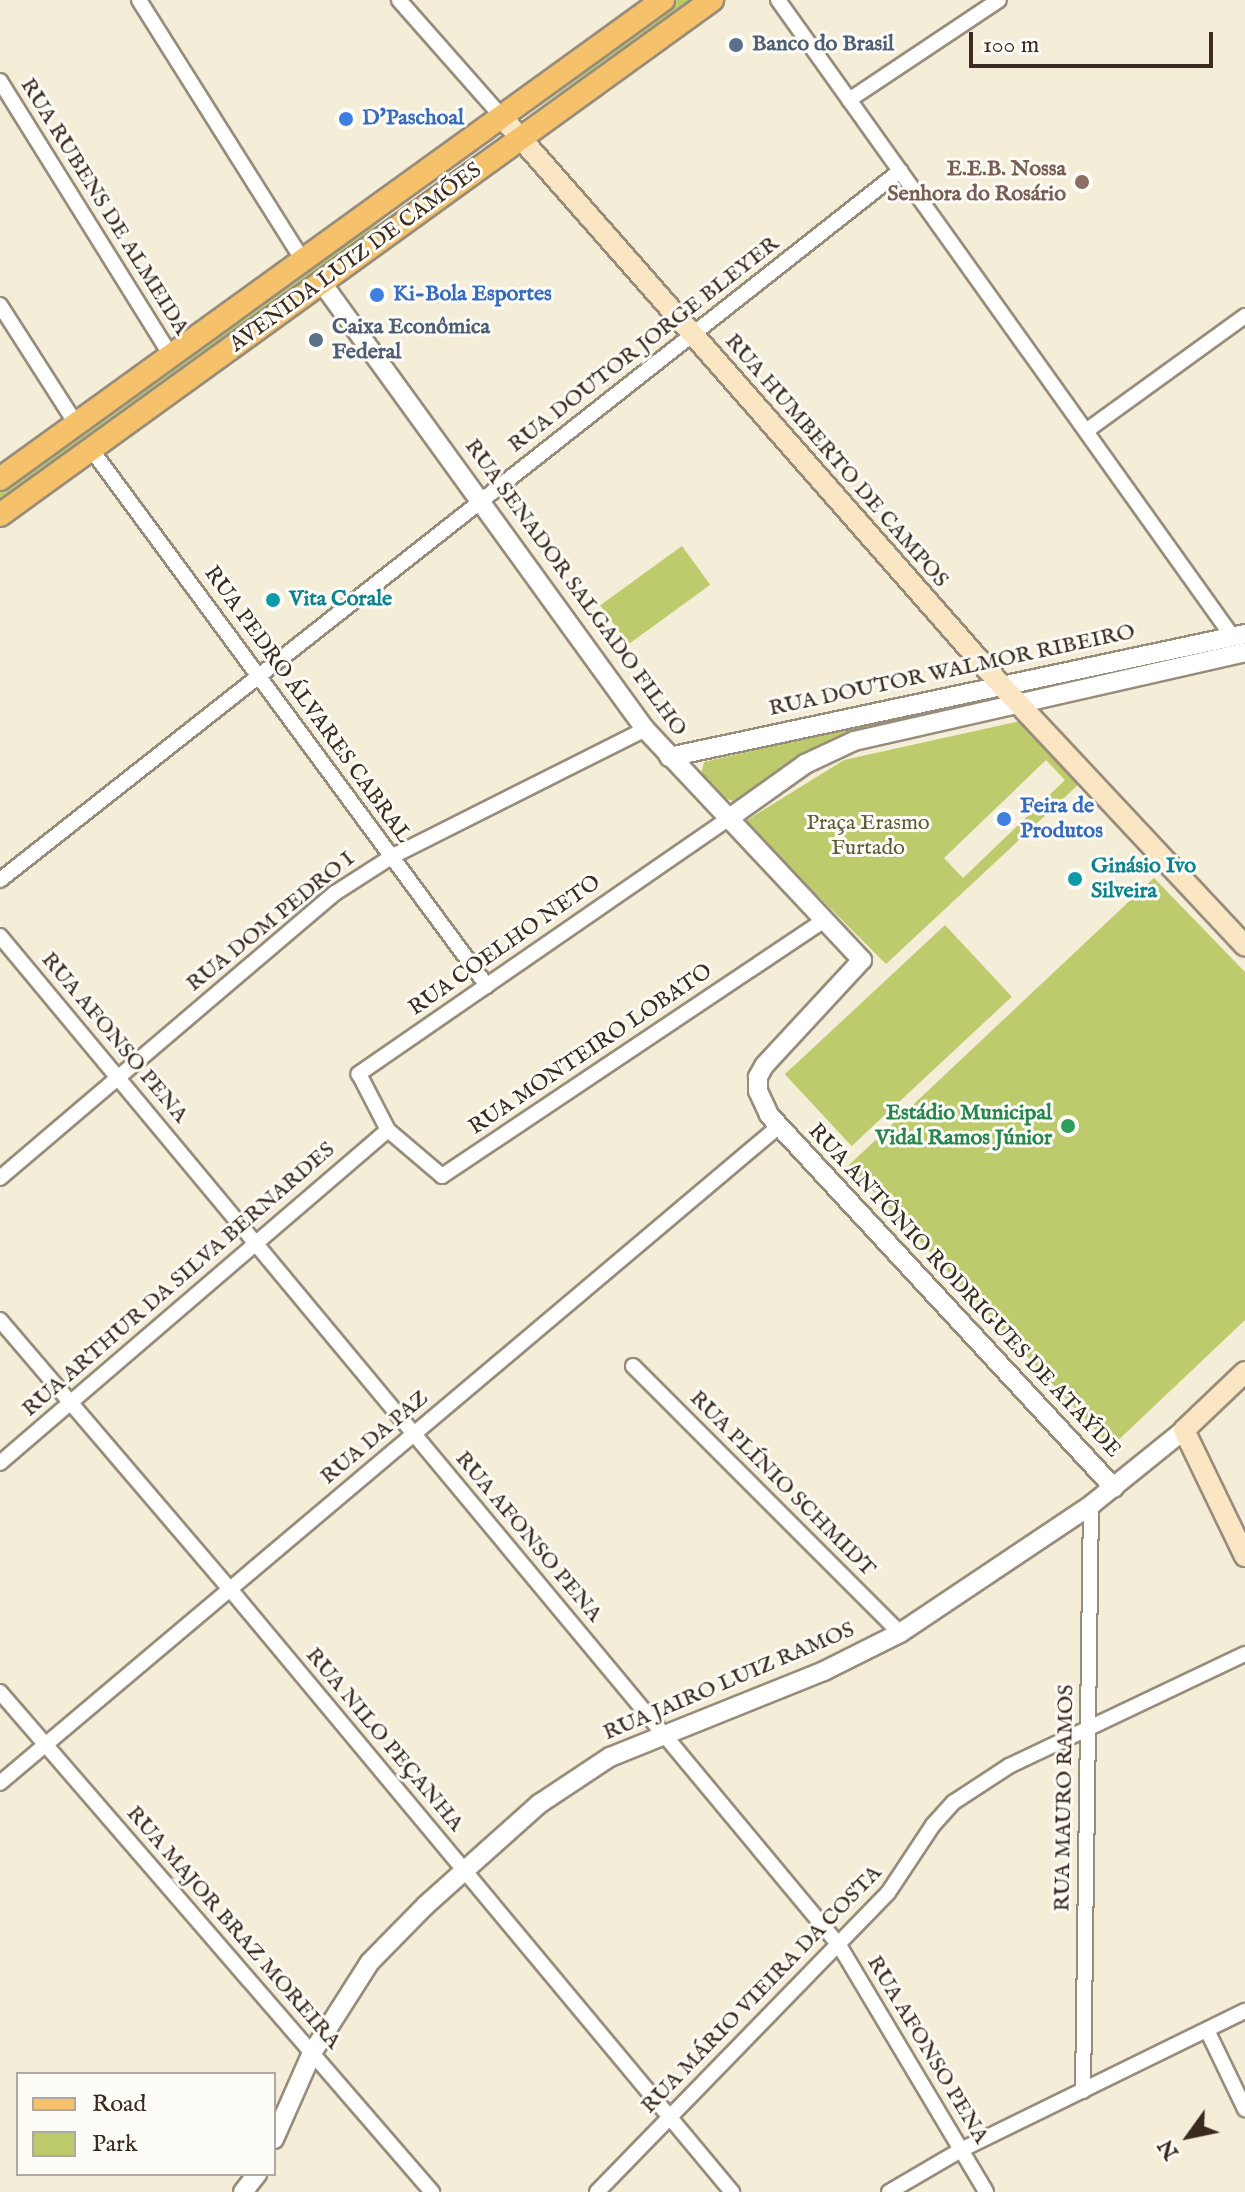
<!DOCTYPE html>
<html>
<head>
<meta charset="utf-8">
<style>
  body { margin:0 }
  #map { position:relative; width:1245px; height:2192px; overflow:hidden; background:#f4edd8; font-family:"IM FELL English",serif }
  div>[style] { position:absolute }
  .green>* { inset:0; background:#bdcb6d; transform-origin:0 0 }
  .roads { filter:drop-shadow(2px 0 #988c7b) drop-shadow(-2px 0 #988c7b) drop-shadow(0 2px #988c7b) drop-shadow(0 -2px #988c7b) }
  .minor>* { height:14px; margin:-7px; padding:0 7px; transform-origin:7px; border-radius:7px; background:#fff }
  .tertiary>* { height:18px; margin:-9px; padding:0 9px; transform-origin:9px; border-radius:9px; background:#fff }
  .secondary>* { height:20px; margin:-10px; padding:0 10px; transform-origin:10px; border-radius:10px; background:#fbe6c4 }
  .primary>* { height:22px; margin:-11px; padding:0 11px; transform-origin:11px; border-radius:11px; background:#f6c16b }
  .dots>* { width:22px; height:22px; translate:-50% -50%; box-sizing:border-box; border:4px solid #fdfcf7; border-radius:50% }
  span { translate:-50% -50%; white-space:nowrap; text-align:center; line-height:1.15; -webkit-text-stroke:6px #fdfcf7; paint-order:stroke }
  .service-label { font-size:22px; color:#4e5e75; font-weight:700 }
  .left { translate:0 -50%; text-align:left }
  .shop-label { font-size:22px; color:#366cbe; font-weight:700 }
  .education-label { font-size:22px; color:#785e54; font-weight:700 }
  .right { translate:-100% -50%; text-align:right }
  .street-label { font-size:22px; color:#3b2a1e }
  .culture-label { font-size:22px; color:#0d838f; font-weight:700 }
  .park-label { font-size:22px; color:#625a36 }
  .leisure-label { font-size:22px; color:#27864d; font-weight:700 }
  .legend { position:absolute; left:16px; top:2072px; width:260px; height:104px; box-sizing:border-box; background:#fdfcf7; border:2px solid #afa8a0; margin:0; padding:10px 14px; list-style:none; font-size:24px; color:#3b2a1e }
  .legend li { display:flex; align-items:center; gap:16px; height:40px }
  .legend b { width:40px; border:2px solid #afa8a0 }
  .north { position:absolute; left:1149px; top:2096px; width:80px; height:80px; -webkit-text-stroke:6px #fdfcf7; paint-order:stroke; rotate:237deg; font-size:22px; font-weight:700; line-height:32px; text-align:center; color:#3b2a1e }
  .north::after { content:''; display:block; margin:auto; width:28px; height:36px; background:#3b2a1e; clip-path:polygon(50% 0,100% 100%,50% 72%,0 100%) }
  .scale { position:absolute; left:969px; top:32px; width:244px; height:36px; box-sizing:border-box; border:4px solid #3b2a1e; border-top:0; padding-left:10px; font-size:24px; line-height:28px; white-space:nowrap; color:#3b2a1e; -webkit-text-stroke:6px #fdfcf7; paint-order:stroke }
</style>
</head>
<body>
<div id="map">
  <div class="green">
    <i style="clip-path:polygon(677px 0,691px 0,528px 115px,603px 59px,625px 37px)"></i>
    <i style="clip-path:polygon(392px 209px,368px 233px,0 501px,0 490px)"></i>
    <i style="left:682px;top:546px;width:48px;height:101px;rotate:54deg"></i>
    <i style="clip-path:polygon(999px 693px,1001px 701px,828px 741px,737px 802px,726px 799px,701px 775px,704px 762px)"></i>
    <i style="clip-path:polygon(evenodd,1020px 721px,1079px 784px,886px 964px,744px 822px,844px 760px,1020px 721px,1046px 760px,1065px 780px,963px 878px,944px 858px,1046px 760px)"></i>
    <i style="clip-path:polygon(1154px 878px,1245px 972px,1245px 1320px,1111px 1447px,849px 1165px)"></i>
    <i style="left:945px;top:925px;width:98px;height:219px;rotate:47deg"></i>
  </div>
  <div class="roads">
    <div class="minor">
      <i style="left:139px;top:0;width:307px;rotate:57.8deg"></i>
      <i style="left:399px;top:0;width:156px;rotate:48.6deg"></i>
      <i style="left:778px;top:0;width:781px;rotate:54.48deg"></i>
      <i style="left:0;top:81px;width:324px;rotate:58.1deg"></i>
      <i style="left:849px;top:100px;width:180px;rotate:-33.7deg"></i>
      <i style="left:0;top:305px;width:141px;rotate:57.4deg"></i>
      <i style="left:1086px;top:431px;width:196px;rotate:-35.9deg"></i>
      <i style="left:91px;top:449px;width:667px;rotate:53.59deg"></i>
      <i style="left:728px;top:819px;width:449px;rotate:145.4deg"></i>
      <i style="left:359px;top:1074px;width:63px;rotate:62.6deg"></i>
      <i style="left:388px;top:1130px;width:71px;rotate:40.4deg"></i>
      <i style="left:442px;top:1176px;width:460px;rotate:-33.8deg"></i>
      <i style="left:0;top:880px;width:1146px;rotate:-38.23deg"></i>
      <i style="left:0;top:936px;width:1312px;rotate:50.26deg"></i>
      <i style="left:839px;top:1945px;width:287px;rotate:59.2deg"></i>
      <i style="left:0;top:1178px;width:440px;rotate:-40.4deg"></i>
      <i style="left:335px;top:893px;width:67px;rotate:-32.7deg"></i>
      <i style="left:391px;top:857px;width:284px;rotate:-26.7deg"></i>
      <i style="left:0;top:1320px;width:354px;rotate:49.5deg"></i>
      <i style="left:230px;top:1589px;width:785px;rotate:50.22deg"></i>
      <i style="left:633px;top:1366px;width:378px;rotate:45deg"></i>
      <i style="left:0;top:1463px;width:511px;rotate:-40.64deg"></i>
      <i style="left:0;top:1692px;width:661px;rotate:49.17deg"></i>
      <i style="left:0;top:1783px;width:1018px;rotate:-40.14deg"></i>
      <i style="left:1207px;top:2030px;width:88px;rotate:64.3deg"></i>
      <i style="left:1083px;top:2091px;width:586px;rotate:-89.22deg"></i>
      <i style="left:597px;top:2192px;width:417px;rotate:-45.8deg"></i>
      <i style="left:888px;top:1893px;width:82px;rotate:-56.5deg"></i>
      <i style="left:933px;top:1825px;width:31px;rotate:-48deg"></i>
      <i style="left:954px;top:1802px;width:66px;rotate:-33.2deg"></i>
      <i style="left:1009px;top:1766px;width:261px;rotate:-25.4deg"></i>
      <i style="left:889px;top:2192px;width:83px;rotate:-30.3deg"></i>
      <i style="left:961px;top:2150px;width:316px;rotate:-26.1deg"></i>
    </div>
    <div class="tertiary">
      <i style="left:322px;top:283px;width:551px;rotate:54.09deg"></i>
      <i style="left:645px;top:729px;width:317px;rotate:46.8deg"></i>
      <i style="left:862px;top:960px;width:144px;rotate:132.8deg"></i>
      <i style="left:764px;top:1066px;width:13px;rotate:119deg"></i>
      <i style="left:758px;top:1077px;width:14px;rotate:90deg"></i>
      <i style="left:758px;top:1091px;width:26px;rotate:65deg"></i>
      <i style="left:769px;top:1115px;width:508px;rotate:47.23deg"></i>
      <i style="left:669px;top:757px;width:589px;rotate:-12.05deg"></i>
      <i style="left:728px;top:819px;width:95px;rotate:-35.5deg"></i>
      <i style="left:805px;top:764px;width:54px;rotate:-25.1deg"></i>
      <i style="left:854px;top:741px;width:401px;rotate:-12.8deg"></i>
      <i style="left:274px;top:2139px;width:94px;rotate:-66.2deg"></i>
      <i style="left:312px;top:2053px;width:108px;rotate:-57.5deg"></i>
      <i style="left:370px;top:1962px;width:80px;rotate:-45.5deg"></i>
      <i style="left:426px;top:1905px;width:152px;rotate:-41.8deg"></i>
      <i style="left:539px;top:1804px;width:85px;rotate:-33.5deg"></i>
      <i style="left:610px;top:1757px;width:231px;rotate:-21.9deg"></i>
      <i style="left:824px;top:1671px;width:85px;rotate:-26.6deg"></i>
      <i style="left:900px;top:1633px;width:230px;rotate:-33.8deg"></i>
      <i style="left:1091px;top:1505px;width:119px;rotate:-38.9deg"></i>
      <i style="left:243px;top:2192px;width:23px;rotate:-52deg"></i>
    </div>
    <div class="secondary">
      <i style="left:502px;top:117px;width:756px;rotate:48.7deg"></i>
      <i style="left:1001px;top:685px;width:357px;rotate:46.9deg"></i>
      <i style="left:1245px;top:1372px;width:84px;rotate:136.4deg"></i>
      <i style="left:1184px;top:1430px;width:140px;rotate:64.2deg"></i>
    </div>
    <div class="primary">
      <i style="left:0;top:479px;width:818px;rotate:-35.85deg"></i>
      <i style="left:0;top:515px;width:879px;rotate:-35.88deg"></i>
    </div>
  </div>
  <div class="dots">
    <i style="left:736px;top:45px;background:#5c6f8a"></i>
    <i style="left:346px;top:119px;background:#3f7fe0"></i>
    <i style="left:1082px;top:182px;background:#8d6e63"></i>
    <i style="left:377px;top:295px;background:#3f7fe0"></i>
    <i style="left:316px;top:340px;background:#5c6f8a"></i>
    <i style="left:273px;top:600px;background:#0f9aa8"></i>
    <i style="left:1004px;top:819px;background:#3f7fe0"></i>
    <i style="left:1075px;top:879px;background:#0f9aa8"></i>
    <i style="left:1068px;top:1126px;background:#2e9e5b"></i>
  </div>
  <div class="service-label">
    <span class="left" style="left:752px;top:45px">Banco do Brasil</span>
    <span class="left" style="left:332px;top:340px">Caixa Econômica<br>Federal</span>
  </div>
  <div class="shop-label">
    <span class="left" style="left:362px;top:119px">D'Paschoal</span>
    <span class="left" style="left:393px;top:295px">Ki-Bola Esportes</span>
    <span class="left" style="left:1020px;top:819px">Feira de<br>Produtos</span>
  </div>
  <div class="education-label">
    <span class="right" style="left:1066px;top:182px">E.E.B. Nossa<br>Senhora do Rosário</span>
  </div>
  <div class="street-label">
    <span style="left:104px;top:207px;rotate:58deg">RUA RUBENS DE ALMEIDA</span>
    <span style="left:356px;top:258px;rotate:-36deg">AVENIDA LUIZ DE CAMÕES</span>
    <span style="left:644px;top:345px;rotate:-38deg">RUA DOUTOR JORGE BLEYER</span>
    <span style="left:836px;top:461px;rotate:49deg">RUA HUMBERTO DE CAMPOS</span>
    <span style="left:575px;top:588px;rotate:54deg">RUA SENADOR SALGADO FILHO</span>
    <span style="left:952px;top:671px;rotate:-12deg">RUA DOUTOR WALMOR RIBEIRO</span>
    <span style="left:307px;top:705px;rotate:54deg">RUA PEDRO ÁLVARES CABRAL</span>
    <span style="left:271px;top:922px;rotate:-39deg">RUA DOM PEDRO I</span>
    <span style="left:505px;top:946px;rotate:-35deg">RUA COELHO NETO</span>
    <span style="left:114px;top:1038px;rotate:50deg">RUA AFONSO PENA</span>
    <span style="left:591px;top:1050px;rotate:-34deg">RUA MONTEIRO LOBATO</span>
    <span style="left:179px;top:1280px;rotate:-41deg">RUA ARTHUR DA SILVA BERNARDES</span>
    <span style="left:964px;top:1291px;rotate:47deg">RUA ANTÔNIO RODRIGUES DE ATAÝDE</span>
    <span style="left:375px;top:1438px;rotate:-40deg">RUA DA PAZ</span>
    <span style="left:782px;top:1484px;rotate:45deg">RUA PLÍNIO SCHMIDT</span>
    <span style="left:528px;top:1537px;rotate:50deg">RUA AFONSO PENA</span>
    <span style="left:729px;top:1682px;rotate:-23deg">RUA JAIRO LUIZ RAMOS</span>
    <span style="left:384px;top:1740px;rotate:50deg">RUA NILO PEÇANHA</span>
    <span style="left:1065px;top:1798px;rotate:-89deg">RUA MAURO RAMOS</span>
    <span style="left:233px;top:1928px;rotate:49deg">RUA MAJOR BRAZ MOREIRA</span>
    <span style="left:762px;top:1990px;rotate:-46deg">RUA MÁRIO VIEIRA DA COSTA</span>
    <span style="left:927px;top:2050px;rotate:59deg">RUA AFONSO PENA</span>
  </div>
  <div class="culture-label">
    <span class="left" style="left:289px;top:600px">Vita Corale</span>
    <span class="left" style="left:1091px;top:879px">Ginásio Ivo<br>Silveira</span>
  </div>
  <div class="park-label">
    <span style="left:868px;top:836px">Praça Erasmo<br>Furtado</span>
  </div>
  <div class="leisure-label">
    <span class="right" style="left:1052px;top:1126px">Estádio Municipal<br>Vidal Ramos Júnior</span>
  </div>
  <ul class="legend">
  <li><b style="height:10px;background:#f6c16b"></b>Road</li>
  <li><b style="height:22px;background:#bdcb6d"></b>Park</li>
  </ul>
  <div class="north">N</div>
  <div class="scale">100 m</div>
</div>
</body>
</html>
